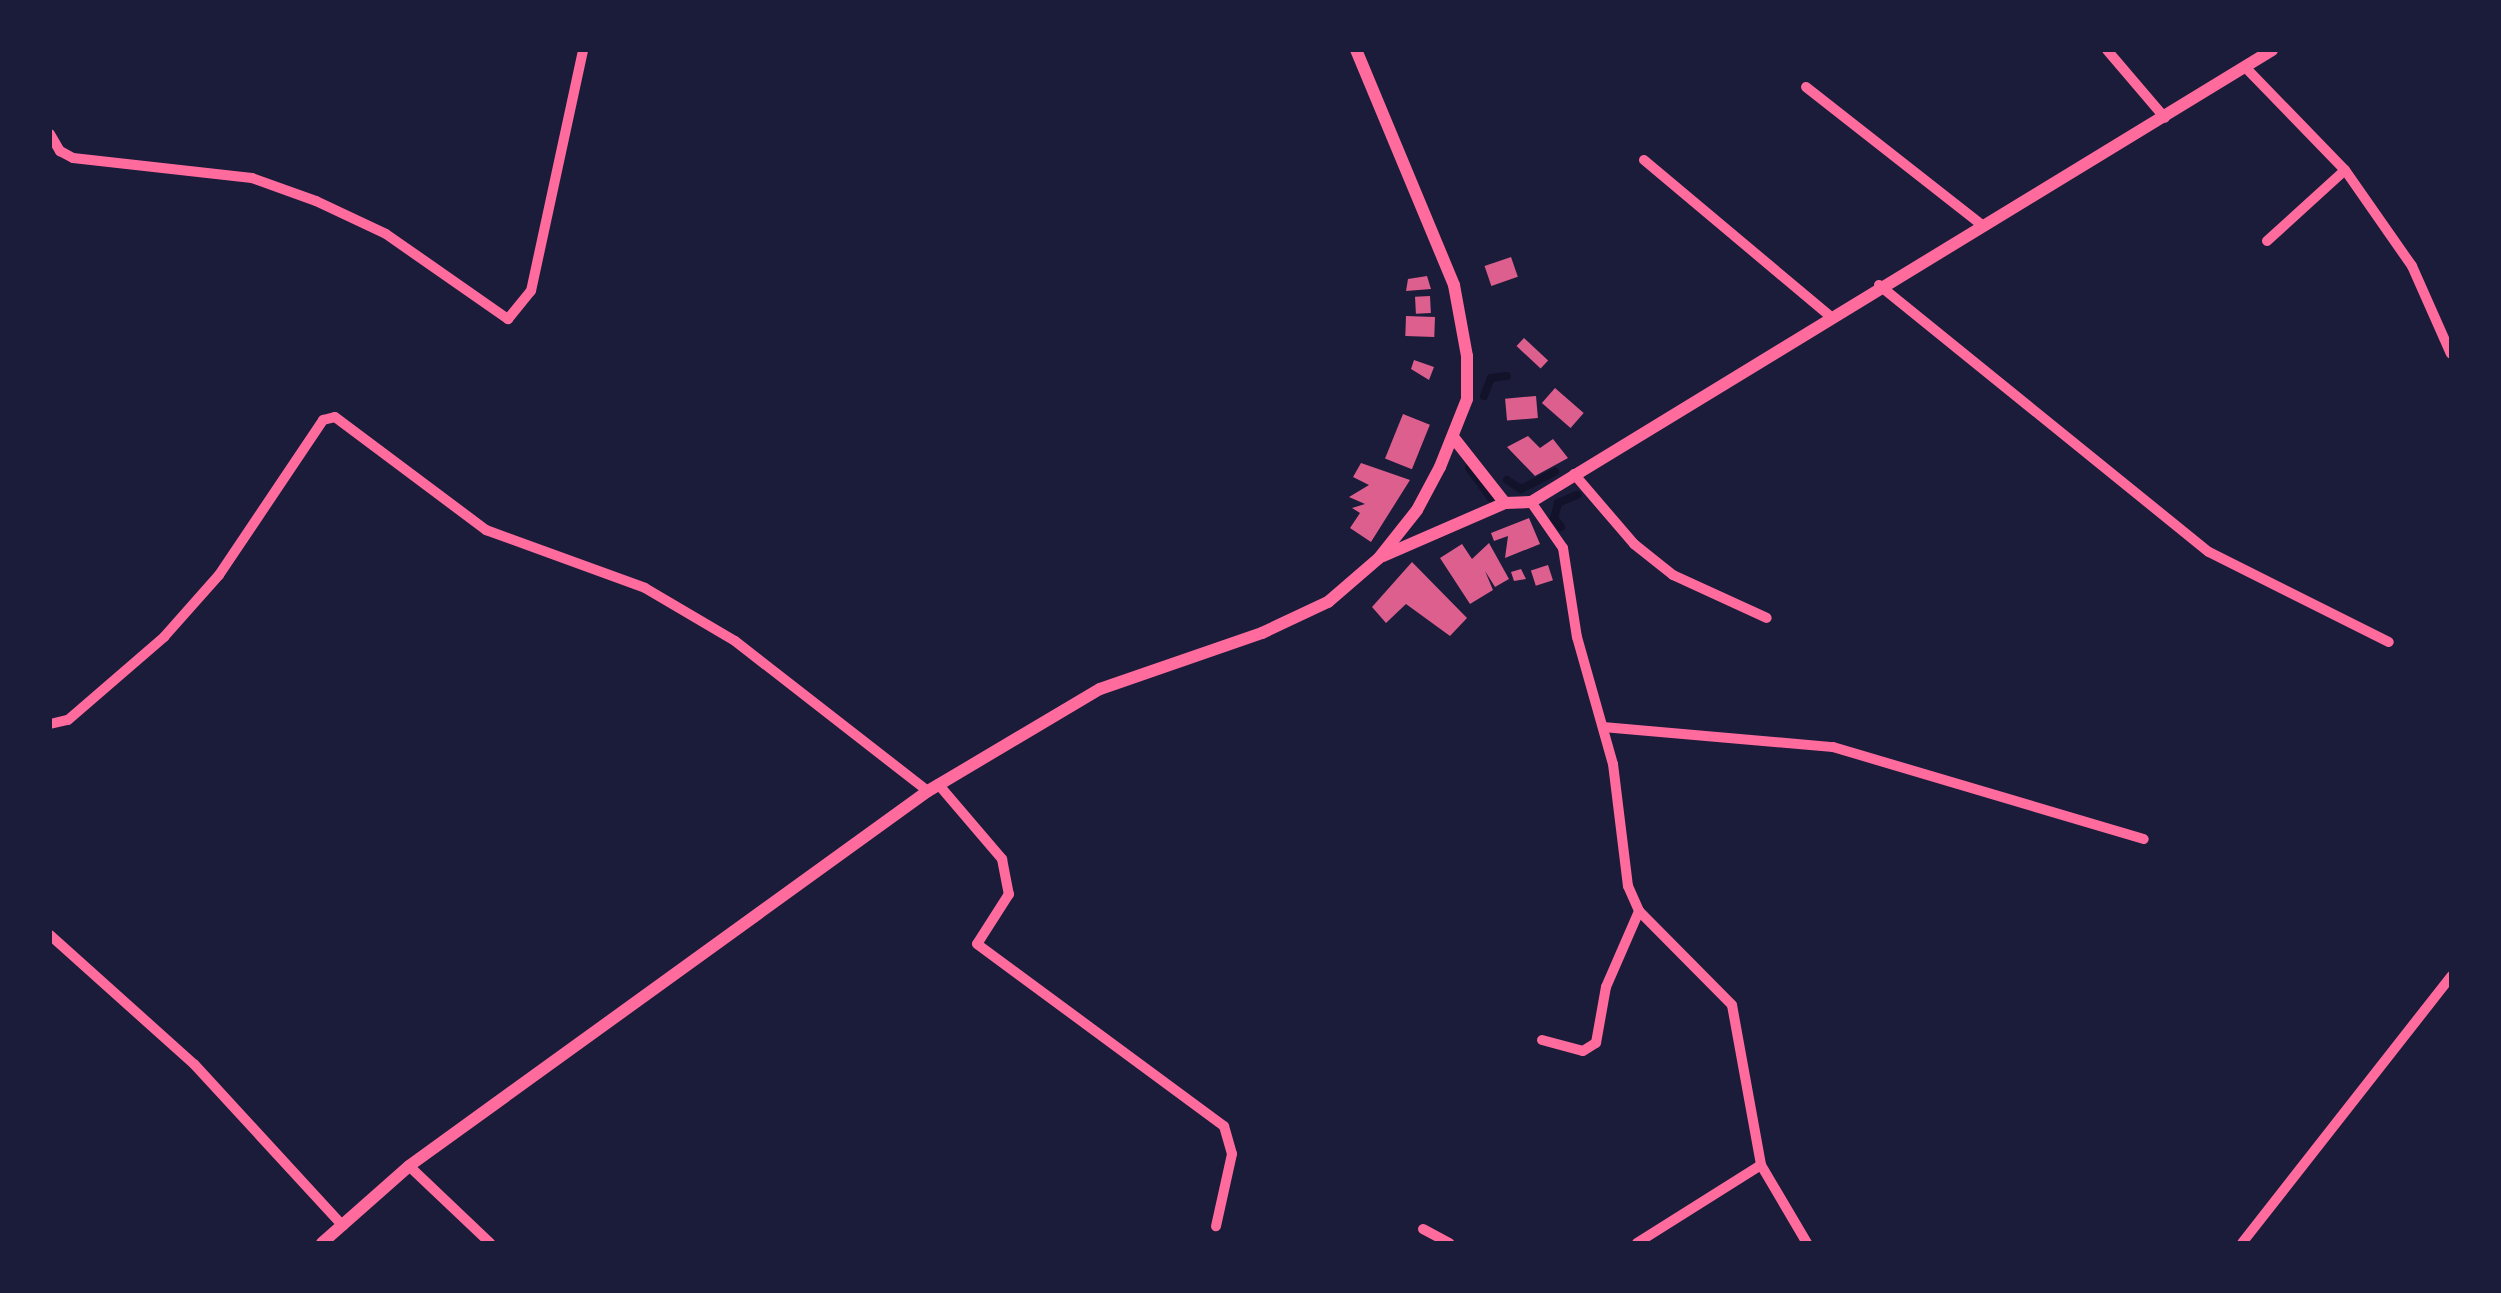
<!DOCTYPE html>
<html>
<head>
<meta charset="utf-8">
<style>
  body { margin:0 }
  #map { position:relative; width:2501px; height:1293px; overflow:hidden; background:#1b1b3a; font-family:Merriweather,serif }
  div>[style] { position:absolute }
  .stream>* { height:8px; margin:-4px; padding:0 4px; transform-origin:4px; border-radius:4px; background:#12122b }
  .building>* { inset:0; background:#dd5f8e; transform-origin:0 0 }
  .minor>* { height:10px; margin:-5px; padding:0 5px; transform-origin:5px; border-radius:5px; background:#ff6b9d }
  .tertiary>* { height:12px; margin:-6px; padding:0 6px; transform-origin:6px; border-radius:6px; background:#ff6b9d }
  span { translate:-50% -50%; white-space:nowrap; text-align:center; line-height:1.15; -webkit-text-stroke:10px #1b1b3a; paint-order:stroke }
  .frame { position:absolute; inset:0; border:52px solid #1b1b3a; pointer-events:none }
</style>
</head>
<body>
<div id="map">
  <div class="stream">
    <i style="left:1484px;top:396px;width:19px;rotate:-69deg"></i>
    <i style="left:1491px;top:378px;width:16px;rotate:-7deg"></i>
    <i style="left:1469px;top:468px;width:37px;rotate:54deg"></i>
    <i style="left:1507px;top:480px;width:17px;rotate:33deg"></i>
    <i style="left:1521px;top:489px;width:38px;rotate:-27deg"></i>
    <i style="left:1561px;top:527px;width:11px;rotate:-128deg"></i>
    <i style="left:1554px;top:518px;width:16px;rotate:-75deg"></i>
    <i style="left:1558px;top:503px;width:21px;rotate:-23deg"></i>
  </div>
  <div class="building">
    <i style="left:1511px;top:257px;width:21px;height:28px;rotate:71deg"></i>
    <i style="clip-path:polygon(1427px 276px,1431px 289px,1406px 291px,1408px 279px)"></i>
    <i style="left:1430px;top:296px;width:17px;height:15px;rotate:87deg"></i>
    <i style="left:1406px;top:316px;width:29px;height:20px;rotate:2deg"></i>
    <i style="left:1524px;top:338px;width:33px;height:11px;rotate:43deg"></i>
    <i style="clip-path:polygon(1414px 360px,1434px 367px,1429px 380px,1411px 369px)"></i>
    <i style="left:1555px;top:388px;width:38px;height:20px;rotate:41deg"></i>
    <i style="left:1536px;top:396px;width:22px;height:31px;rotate:85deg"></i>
    <i style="left:1403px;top:414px;width:29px;height:48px;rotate:22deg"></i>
    <i style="clip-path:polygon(1528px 436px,1540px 448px,1553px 439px,1568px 458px,1535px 476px,1507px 447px)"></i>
    <i style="clip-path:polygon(1361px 463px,1410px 480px,1371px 542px,1350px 528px,1360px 513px,1352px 508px,1365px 504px,1349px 497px,1369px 485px,1353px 477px)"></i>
    <i style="clip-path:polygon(1529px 518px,1540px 544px,1505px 558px,1508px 536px,1494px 541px,1491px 533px)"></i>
    <i style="clip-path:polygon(1489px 543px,1509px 579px,1495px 587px,1485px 571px,1493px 590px,1470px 604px,1440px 558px,1462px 544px,1472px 559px)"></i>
    <i style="clip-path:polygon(1412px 562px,1467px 618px,1450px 636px,1406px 604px,1386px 623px,1372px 607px)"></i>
    <i style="left:1548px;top:565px;width:16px;height:18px;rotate:72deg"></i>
    <i style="clip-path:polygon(1521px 569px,1526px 579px,1514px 581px,1511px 572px)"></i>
  </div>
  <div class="minor">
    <i style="left:2107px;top:50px;width:89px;rotate:49.5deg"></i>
    <i style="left:2246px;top:68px;width:142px;rotate:45.9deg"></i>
    <i style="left:2345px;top:170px;width:117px;rotate:55.1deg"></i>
    <i style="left:2412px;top:266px;width:96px;rotate:66.1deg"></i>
    <i style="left:1806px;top:87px;width:222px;rotate:38.1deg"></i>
    <i style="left:50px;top:134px;width:20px;rotate:60deg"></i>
    <i style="left:60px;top:151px;width:15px;rotate:28deg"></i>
    <i style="left:73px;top:158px;width:180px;rotate:6.4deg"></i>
    <i style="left:252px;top:178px;width:68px;rotate:19.8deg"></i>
    <i style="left:316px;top:201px;width:77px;rotate:25.2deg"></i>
    <i style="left:386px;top:234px;width:149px;rotate:34.9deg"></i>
    <i style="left:508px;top:319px;width:36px;rotate:-51deg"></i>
    <i style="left:531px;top:291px;width:247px;rotate:-77.8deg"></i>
    <i style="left:1644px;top:160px;width:241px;rotate:40deg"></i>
    <i style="left:2267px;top:241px;width:105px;rotate:-42.3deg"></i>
    <i style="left:1879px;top:285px;width:424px;rotate:39deg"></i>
    <i style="left:2209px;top:552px;width:201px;rotate:26.6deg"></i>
    <i style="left:1574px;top:474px;width:92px;rotate:49.4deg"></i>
    <i style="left:1634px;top:544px;width:50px;rotate:38.5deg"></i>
    <i style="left:1673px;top:575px;width:103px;rotate:24.6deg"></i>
    <i style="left:1531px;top:502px;width:56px;rotate:55.2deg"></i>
    <i style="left:1563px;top:548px;width:90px;rotate:81.1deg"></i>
    <i style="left:1577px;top:637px;width:132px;rotate:74.2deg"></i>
    <i style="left:1613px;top:764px;width:123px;rotate:83deg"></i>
    <i style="left:1628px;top:886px;width:27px;rotate:66deg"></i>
    <i style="left:1639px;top:911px;width:132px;rotate:45.3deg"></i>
    <i style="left:1732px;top:1005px;width:163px;rotate:79.7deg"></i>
    <i style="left:1761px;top:1165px;width:91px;rotate:59.5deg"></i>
    <i style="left:50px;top:724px;width:18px;rotate:-13deg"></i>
    <i style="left:68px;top:720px;width:127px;rotate:-40.8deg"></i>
    <i style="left:164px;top:637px;width:83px;rotate:-48.4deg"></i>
    <i style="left:219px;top:575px;width:187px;rotate:-56.1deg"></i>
    <i style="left:323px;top:420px;width:12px;rotate:-14deg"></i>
    <i style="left:335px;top:417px;width:189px;rotate:36.8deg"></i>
    <i style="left:486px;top:530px;width:169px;rotate:20deg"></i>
    <i style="left:645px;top:588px;width:104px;rotate:30.5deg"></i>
    <i style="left:735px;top:641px;width:244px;rotate:37.9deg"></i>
    <i style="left:1603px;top:727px;width:231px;rotate:5deg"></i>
    <i style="left:1833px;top:747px;width:324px;rotate:16.5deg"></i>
    <i style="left:938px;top:784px;width:99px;rotate:49.5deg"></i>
    <i style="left:1002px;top:859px;width:36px;rotate:79deg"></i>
    <i style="left:1009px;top:894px;width:59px;rotate:122.6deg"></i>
    <i style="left:977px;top:944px;width:307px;rotate:36.4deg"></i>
    <i style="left:1224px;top:1126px;width:29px;rotate:74deg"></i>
    <i style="left:1232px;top:1154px;width:74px;rotate:102.5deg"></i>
    <i style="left:50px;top:935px;width:193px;rotate:41.9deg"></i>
    <i style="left:194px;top:1064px;width:220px;rotate:47.4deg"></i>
    <i style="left:1542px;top:1040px;width:42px;rotate:15deg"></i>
    <i style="left:1583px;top:1051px;width:15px;rotate:-32deg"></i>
    <i style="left:1596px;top:1043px;width:57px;rotate:-79.9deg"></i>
    <i style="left:1606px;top:987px;width:83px;rotate:-66.5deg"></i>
    <i style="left:409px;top:1166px;width:112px;rotate:43.5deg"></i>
    <i style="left:1423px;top:1229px;width:30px;rotate:28deg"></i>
    <i style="left:1637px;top:1243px;width:146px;rotate:-32.2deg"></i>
    <i style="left:2242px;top:1243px;width:339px;rotate:-51.9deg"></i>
  </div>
  <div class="tertiary">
    <i style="left:1453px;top:437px;width:84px;rotate:51.8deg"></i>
    <i style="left:1383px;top:556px;width:133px;rotate:-23.5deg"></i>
    <i style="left:1505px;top:503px;width:26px;rotate:-2deg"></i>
    <i style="left:1531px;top:502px;width:868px;rotate:-31.38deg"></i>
    <i style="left:322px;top:1243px;width:116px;rotate:-41.5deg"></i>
    <i style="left:409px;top:1166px;width:640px;rotate:-35.85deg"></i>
    <i style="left:928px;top:791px;width:200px;rotate:-30.7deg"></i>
    <i style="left:1100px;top:689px;width:171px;rotate:-19.1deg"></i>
    <i style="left:1262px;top:633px;width:73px;rotate:-25.2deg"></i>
    <i style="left:1328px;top:602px;width:67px;rotate:-40.8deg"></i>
    <i style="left:1379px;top:558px;width:61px;rotate:-51.6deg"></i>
    <i style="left:1417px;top:510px;width:49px;rotate:-61.9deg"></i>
    <i style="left:1440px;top:467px;width:73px;rotate:-68.3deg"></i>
    <i style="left:1467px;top:399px;width:43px;rotate:-90deg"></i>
    <i style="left:1467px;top:356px;width:72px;rotate:-100.4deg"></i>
    <i style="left:1454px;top:285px;width:255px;rotate:-112.6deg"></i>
  </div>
  <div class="frame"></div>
</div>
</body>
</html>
